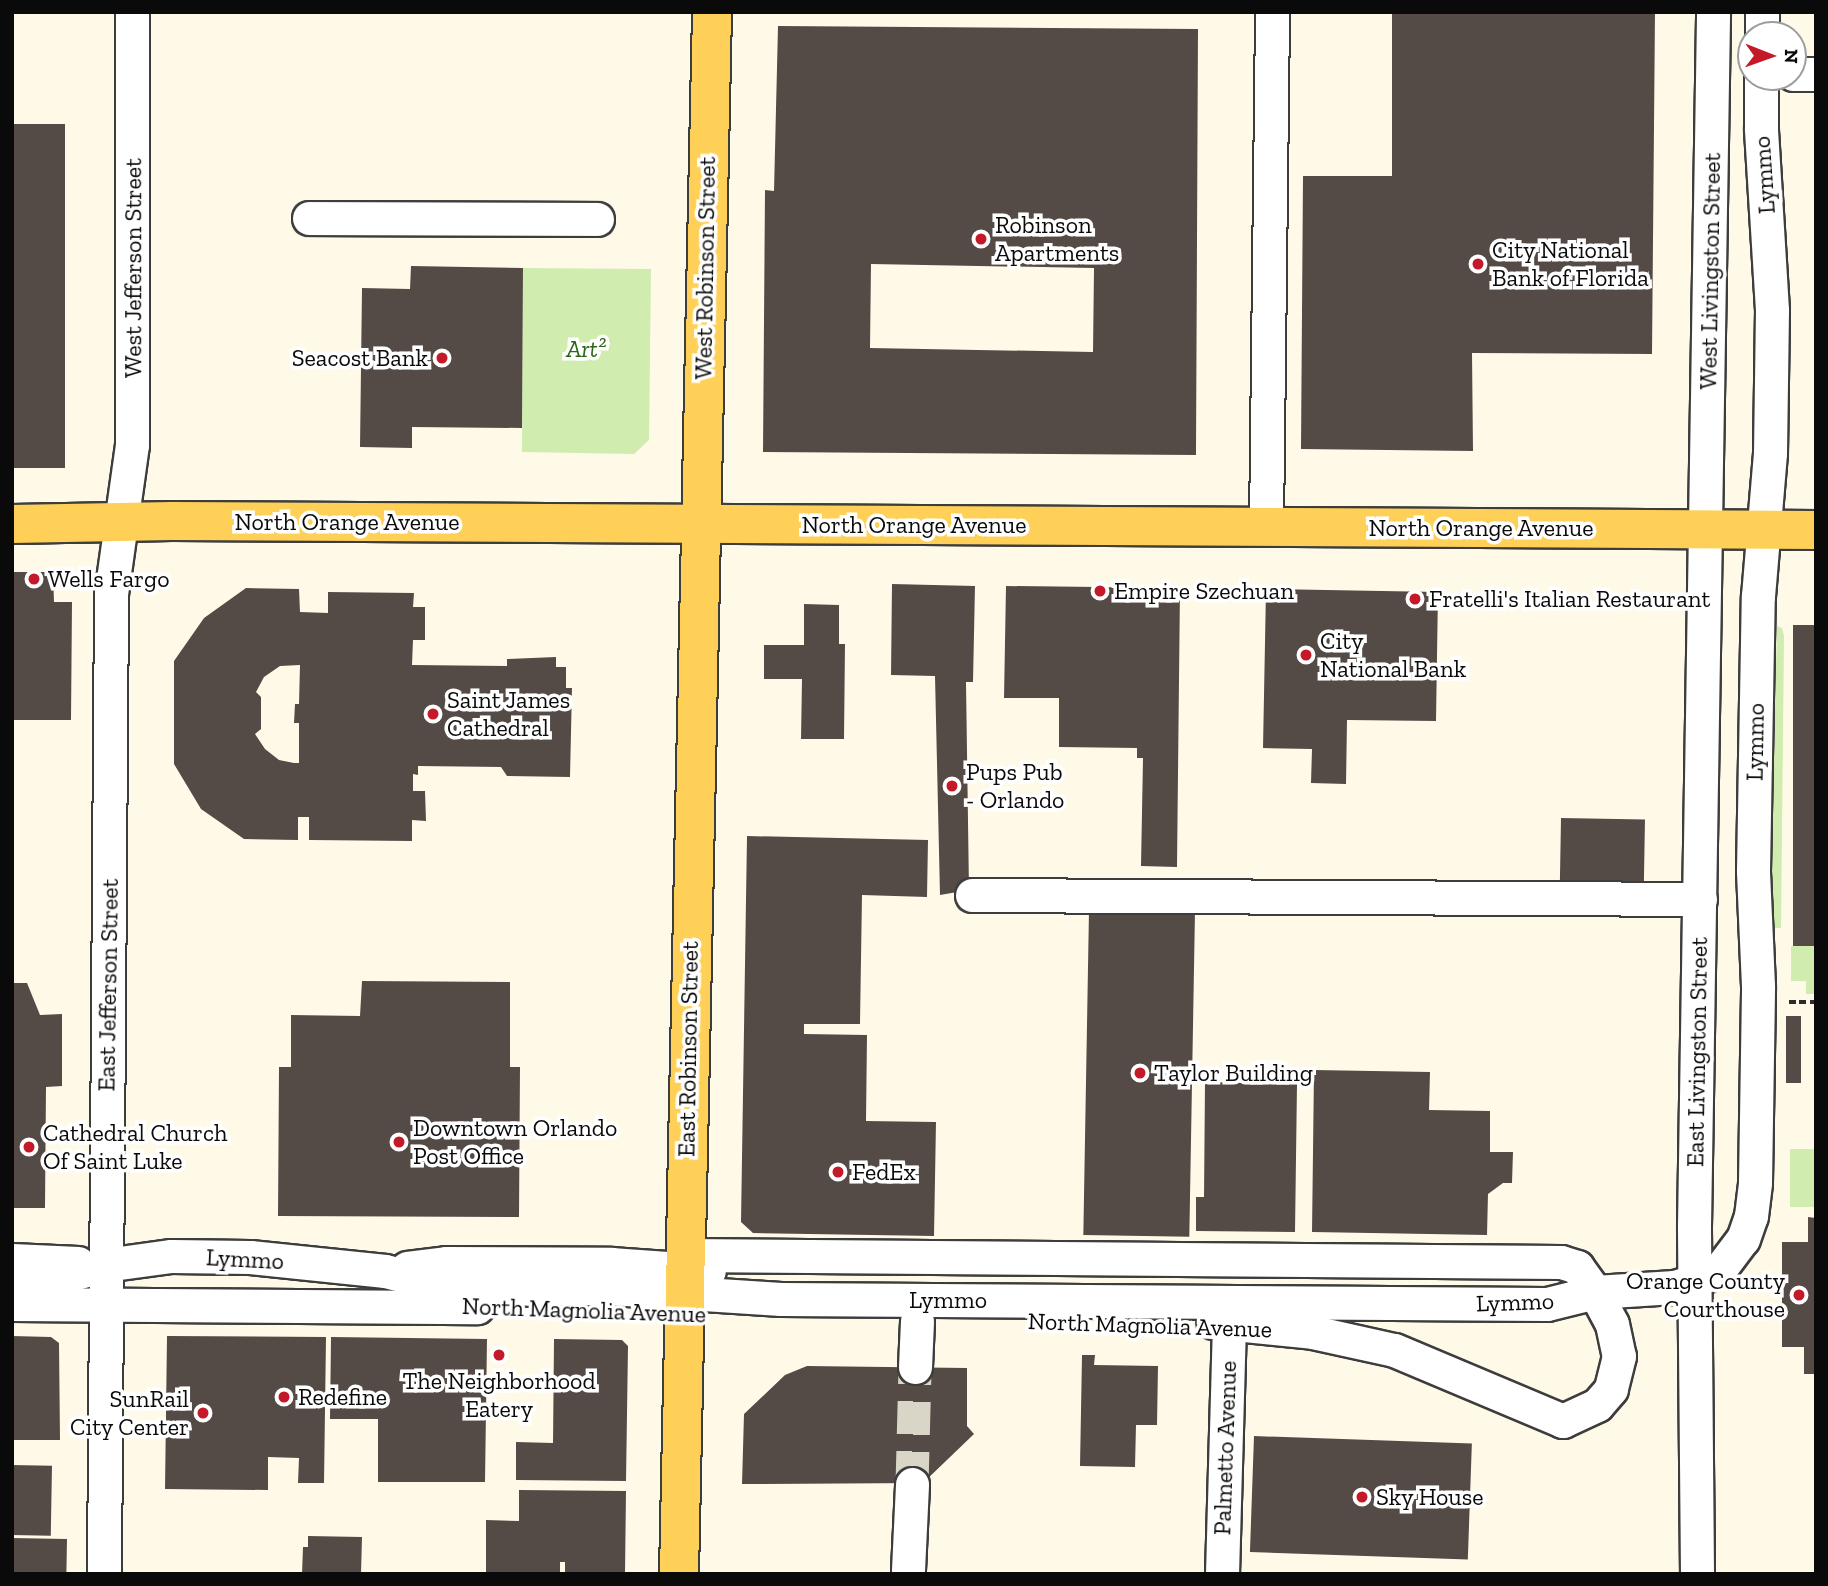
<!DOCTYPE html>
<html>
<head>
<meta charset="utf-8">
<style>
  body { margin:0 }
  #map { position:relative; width:1828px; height:1586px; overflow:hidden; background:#fffae8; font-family:"Zilla Slab",serif }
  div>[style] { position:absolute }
  .green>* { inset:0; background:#d1ecaf; transform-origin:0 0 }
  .building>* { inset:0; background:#544b46; transform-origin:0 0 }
  .minor-tunnel>* { height:33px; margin-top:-16.5px; transform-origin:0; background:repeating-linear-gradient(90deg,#dad6c7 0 33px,transparent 0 50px) }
  .path>* { height:4.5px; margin-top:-2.25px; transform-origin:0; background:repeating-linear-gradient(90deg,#2c2c2c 0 7px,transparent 0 10.5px) }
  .roads { filter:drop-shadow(2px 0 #3d3d3d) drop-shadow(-2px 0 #3d3d3d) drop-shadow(0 2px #3d3d3d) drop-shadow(0 -2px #3d3d3d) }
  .minor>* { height:33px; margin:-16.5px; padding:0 16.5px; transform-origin:16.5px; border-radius:16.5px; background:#fff }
  .major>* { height:38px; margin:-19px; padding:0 19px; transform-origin:19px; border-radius:19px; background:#ffd058 }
  .dots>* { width:19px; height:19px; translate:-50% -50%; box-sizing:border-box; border:4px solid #fff; border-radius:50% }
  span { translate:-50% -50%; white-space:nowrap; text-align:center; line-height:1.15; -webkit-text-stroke:7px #fff; paint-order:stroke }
  .street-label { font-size:24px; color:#0a0a0a }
  .poi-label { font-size:24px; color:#0a0a0a }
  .left { translate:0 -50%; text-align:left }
  .right { translate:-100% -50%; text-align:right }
  .park-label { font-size:24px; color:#2b6617; font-style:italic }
  .frame { position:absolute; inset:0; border:14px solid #0a0a0a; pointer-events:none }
  .north { position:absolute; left:1737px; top:21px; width:70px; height:70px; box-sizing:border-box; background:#fff; border:2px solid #9d9d9d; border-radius:50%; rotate:91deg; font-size:19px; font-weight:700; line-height:28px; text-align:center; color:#0a0a0a }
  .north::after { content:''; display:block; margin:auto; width:24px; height:32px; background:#c41928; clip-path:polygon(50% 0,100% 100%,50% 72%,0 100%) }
</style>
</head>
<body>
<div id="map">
  <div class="green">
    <i style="clip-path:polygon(523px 268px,651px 269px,649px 440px,634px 454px,522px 452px)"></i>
    <i style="clip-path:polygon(1777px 626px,1782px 628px,1784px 636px,1781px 928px,1774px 928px,1771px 867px)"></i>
    <i style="clip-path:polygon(1791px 946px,1815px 946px,1816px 994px,1806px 994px,1806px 981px,1791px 981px)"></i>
    <i style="left:1790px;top:1149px;width:26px;height:58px"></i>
  </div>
  <div class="building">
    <i style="clip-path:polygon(1392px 12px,1655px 12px,1652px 354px,1472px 353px,1473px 451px,1301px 449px,1303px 176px,1392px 176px)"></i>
    <i style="clip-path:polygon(evenodd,778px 26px,1198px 29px,1196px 455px,763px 452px,765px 190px,774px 191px,778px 26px,871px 264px,1094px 268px,1093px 352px,870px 348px,871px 264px)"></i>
    <i style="left:12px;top:124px;width:53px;height:344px"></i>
    <i style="clip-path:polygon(411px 266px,523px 268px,522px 428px,412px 427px,412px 448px,360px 447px,362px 288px,410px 289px)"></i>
    <i style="clip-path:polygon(12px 572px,53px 572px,54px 602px,72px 602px,71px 720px,12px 720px)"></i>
    <i style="clip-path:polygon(892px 584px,975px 586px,973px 682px,966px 682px,969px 890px,940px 895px,935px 676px,891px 675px)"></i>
    <i style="clip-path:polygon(1006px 586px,1180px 588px,1177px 867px,1141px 866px,1143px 758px,1137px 758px,1137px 748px,1059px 747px,1059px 698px,1004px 698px)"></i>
    <i style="clip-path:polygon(evenodd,246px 588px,299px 589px,300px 612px,328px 613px,328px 592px,414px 593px,413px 607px,425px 607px,425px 640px,413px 640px,412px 665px,507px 666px,507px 659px,556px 657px,556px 667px,566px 667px,566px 688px,572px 688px,570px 777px,507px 776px,501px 767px,418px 766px,418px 775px,413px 774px,413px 791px,425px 791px,426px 821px,412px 820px,412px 841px,309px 840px,309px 817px,298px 817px,298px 840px,244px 839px,201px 809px,174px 764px,174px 661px,204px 618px,246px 588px,300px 665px,299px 704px,295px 704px,294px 723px,299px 723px,299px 763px,294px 763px,279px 760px,265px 749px,255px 734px,261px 729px,261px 697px,256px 692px,264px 677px,280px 666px,300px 665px)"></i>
    <i style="clip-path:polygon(1266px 589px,1438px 592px,1436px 721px,1347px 720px,1346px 784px,1311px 783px,1312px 749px,1263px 748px)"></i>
    <i style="clip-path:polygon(804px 604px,839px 605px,839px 644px,845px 644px,844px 739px,801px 739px,802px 679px,764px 679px,764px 645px,804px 645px)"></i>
    <i style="left:1816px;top:625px;width:321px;height:23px;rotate:90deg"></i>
    <i style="left:1561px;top:818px;width:84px;height:67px;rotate:1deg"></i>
    <i style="clip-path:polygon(747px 836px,928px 840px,927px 897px,862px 895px,860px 1024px,804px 1024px,804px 1034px,867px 1035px,866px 1121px,936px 1122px,934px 1236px,753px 1233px,741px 1222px)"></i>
    <i style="left:1089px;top:910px;width:106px;height:325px;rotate:1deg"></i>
    <i style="clip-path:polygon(362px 981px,510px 982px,510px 1067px,520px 1067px,519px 1217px,278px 1216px,279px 1067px,291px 1067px,291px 1015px,360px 1016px)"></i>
    <i style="clip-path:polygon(12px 983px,27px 983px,40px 1015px,62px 1014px,62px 1086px,46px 1087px,45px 1208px,12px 1208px)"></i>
    <i style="left:1786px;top:1016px;width:15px;height:67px"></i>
    <i style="clip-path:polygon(1314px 1070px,1430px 1072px,1429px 1110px,1490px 1111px,1490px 1152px,1513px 1152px,1512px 1183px,1503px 1183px,1488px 1194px,1487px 1235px,1312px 1232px)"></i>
    <i style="clip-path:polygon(1205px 1082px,1297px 1084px,1295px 1232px,1196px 1231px,1196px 1197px,1204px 1197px)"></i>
    <i style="clip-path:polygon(1808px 1217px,1816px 1218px,1816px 1374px,1804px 1374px,1804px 1347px,1782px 1347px,1782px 1242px,1808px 1242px)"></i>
    <i style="clip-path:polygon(12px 1336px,51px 1337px,59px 1343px,60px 1440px,12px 1440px)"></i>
    <i style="clip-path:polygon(167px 1336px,326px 1337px,324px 1483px,298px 1483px,299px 1458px,268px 1457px,268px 1490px,165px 1489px)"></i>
    <i style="clip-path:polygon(331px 1337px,487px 1339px,485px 1482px,378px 1482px,378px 1419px,330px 1419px)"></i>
    <i style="clip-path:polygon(554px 1339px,622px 1340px,628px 1346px,626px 1481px,516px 1480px,516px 1442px,553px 1443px)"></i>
    <i style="clip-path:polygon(1082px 1355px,1095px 1355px,1094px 1365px,1158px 1366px,1157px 1425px,1136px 1425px,1135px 1467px,1080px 1466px)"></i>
    <i style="clip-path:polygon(807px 1366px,967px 1368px,967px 1426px,974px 1434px,923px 1483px,742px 1484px,744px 1414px,785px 1375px)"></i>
    <i style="left:1254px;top:1436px;width:218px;height:116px;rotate:2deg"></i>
    <i style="left:12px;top:1465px;width:40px;height:70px;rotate:1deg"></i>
    <i style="clip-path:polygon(519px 1490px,626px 1491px,625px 1574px,565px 1574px,565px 1562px,560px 1562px,560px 1574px,486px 1574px,486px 1520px,519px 1521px)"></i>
    <i style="clip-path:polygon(308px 1536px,362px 1537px,361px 1574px,302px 1574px,303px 1547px,308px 1547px)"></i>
    <i style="left:12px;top:1538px;width:55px;height:36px;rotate:1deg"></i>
  </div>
  <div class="minor-tunnel">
    <i style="left:912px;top:1484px;width:117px;rotate:-88.5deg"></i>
  </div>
  <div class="path">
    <i style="left:1789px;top:1002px;width:27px"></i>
  </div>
  <div class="roads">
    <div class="minor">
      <i style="left:1762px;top:35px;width:23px;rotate:-90deg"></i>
      <i style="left:1793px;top:74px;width:23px"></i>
      <i style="left:309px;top:218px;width:288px;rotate:0.2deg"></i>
      <i style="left:1266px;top:527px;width:515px;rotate:-89.33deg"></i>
      <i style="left:972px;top:895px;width:728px;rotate:0.31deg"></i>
      <i style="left:685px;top:1255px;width:876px;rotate:0.46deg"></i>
      <i style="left:1561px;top:1262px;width:17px;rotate:17deg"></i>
      <i style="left:1577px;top:1267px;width:31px;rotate:54deg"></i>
      <i style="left:1595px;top:1292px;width:36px;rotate:62deg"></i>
      <i style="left:1612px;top:1324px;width:33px;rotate:78deg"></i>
      <i style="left:1619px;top:1356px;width:34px;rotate:104deg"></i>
      <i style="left:1611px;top:1389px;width:21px;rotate:131deg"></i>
      <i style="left:1597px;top:1405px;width:38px;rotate:155deg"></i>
      <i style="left:1563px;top:1421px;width:183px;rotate:-157.2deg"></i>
      <i style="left:1394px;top:1350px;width:83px;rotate:-167.5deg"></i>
      <i style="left:1313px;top:1332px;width:100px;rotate:-174.3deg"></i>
      <i style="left:12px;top:1260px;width:66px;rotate:2.6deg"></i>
      <i style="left:407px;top:1268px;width:39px;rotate:-7deg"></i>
      <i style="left:446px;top:1263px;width:165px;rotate:0.3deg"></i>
      <i style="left:611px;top:1264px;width:98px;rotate:4.1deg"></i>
      <i style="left:12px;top:1285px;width:18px"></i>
      <i style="left:30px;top:1285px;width:78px;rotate:-14.9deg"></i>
      <i style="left:105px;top:1265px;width:67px;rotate:-7.8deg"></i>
      <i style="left:171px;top:1256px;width:79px;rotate:0.7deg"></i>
      <i style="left:250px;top:1257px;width:136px;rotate:5.9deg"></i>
      <i style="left:385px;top:1271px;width:75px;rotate:13.9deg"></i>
      <i style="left:458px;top:1289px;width:153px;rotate:-0.4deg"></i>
      <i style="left:611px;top:1288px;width:170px;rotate:3.7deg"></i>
      <i style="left:781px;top:1299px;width:766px;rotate:0.37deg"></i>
      <i style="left:1547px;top:1304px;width:49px;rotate:-14deg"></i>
      <i style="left:1595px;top:1292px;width:79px;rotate:-3.6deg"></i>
      <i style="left:1674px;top:1287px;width:22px;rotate:-16deg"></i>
      <i style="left:1695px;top:1281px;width:28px;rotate:-26deg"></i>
      <i style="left:1720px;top:1269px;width:38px;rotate:-53deg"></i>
      <i style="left:1743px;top:1239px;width:24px;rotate:-71deg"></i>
      <i style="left:1751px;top:1216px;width:34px;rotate:-83deg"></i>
      <i style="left:1755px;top:1182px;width:196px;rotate:-89.1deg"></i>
      <i style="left:1758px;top:986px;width:115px;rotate:-92.5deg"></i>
      <i style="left:1753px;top:871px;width:275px;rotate:-89deg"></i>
      <i style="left:1758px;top:596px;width:144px;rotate:-85.2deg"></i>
      <i style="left:1770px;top:453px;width:143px;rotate:-89.2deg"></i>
      <i style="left:1772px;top:310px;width:182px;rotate:-93.5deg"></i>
      <i style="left:1761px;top:128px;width:51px;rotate:-90deg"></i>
      <i style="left:12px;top:1304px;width:465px;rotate:0.4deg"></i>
      <i style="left:915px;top:1367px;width:46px;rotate:-87.5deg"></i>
      <i style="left:908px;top:1570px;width:86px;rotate:-87.3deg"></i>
      <i style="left:104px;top:1574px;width:980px;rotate:-89.59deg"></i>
      <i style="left:111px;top:594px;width:150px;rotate:-82deg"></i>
      <i style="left:132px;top:445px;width:433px;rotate:-90deg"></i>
      <i style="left:1222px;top:1574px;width:252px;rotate:-88.4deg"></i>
      <i style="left:1697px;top:1574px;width:348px;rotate:-90.5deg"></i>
      <i style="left:1694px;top:1226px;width:1214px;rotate:-89.1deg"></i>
    </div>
    <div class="major">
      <i style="left:12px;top:524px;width:160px;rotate:-1.1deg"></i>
      <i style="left:172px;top:521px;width:1644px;rotate:0.31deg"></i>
      <i style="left:679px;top:1574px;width:1562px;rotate:-88.79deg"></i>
    </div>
  </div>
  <div class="dots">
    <i style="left:981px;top:239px;background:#c41928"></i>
    <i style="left:1478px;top:264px;background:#c41928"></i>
    <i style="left:442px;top:358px;background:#c41928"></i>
    <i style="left:34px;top:579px;background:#c41928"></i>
    <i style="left:1100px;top:591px;background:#c41928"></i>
    <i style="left:1415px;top:599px;background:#c41928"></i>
    <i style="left:1306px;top:655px;background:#c41928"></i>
    <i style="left:433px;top:714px;background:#c41928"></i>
    <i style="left:952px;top:786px;background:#c41928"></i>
    <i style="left:1140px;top:1073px;background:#c41928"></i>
    <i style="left:399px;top:1142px;background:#c41928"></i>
    <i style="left:29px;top:1147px;background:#c41928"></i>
    <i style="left:838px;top:1172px;background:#c41928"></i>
    <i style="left:1799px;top:1295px;background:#c41928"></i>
    <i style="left:499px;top:1355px;background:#c41928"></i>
    <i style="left:284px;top:1397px;background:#c41928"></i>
    <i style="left:203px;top:1413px;background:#c41928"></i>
    <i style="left:1362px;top:1497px;background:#c41928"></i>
  </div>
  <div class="street-label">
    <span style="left:1764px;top:175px;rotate:-94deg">Lymmo</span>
    <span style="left:133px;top:268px;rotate:-90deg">West Jefferson Street</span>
    <span style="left:705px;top:268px;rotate:-89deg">West Robinson Street</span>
    <span style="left:1710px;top:271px;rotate:-89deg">West Livingston Street</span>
    <span style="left:347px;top:522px">North Orange Avenue</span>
    <span style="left:914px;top:525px">North Orange Avenue</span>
    <span style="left:1481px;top:528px">North Orange Avenue</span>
    <span style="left:1755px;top:742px;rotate:-89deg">Lymmo</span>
    <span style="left:108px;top:985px;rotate:-89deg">East Jefferson Street</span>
    <span style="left:688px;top:1049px;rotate:-89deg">East Robinson Street</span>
    <span style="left:1697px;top:1052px;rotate:-89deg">East Livingston Street</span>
    <span style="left:245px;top:1259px;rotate:3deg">Lymmo</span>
    <span style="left:948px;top:1300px">Lymmo</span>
    <span style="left:1515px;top:1302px;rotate:-2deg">Lymmo</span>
    <span style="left:584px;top:1310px;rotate:2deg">North Magnolia Avenue</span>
    <span style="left:1150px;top:1325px;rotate:2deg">North Magnolia Avenue</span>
    <span style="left:1225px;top:1448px;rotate:-88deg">Palmetto Avenue</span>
  </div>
  <div class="poi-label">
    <span class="left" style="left:995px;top:239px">Robinson<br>Apartments</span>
    <span class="left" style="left:1492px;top:264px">City National<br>Bank of Florida</span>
    <span class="right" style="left:428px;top:358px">Seacost Bank</span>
    <span class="left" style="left:48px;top:579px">Wells Fargo</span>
    <span class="left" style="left:1114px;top:591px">Empire Szechuan</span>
    <span class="left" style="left:1429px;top:599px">Fratelli's Italian Restaurant</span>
    <span class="left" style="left:1320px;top:655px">City<br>National Bank</span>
    <span class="left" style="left:447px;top:714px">Saint James<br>Cathedral</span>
    <span class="left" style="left:966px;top:786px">Pups Pub<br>- Orlando</span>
    <span class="left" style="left:1154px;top:1073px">Taylor Building</span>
    <span class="left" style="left:413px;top:1142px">Downtown Orlando<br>Post Office</span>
    <span class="left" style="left:43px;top:1147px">Cathedral Church<br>Of Saint Luke</span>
    <span class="left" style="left:852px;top:1172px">FedEx</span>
    <span class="right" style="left:1785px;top:1295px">Orange County<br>Courthouse</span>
    <span style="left:499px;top:1395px">The Neighborhood<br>Eatery</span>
    <span class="left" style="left:298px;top:1397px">Redefine</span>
    <span class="right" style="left:189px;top:1413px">SunRail<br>City Center</span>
    <span class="left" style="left:1376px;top:1497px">Sky House</span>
  </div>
  <div class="park-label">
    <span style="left:586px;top:349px">Art²</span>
  </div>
  <div class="frame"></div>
  <div class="north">N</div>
</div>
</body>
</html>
